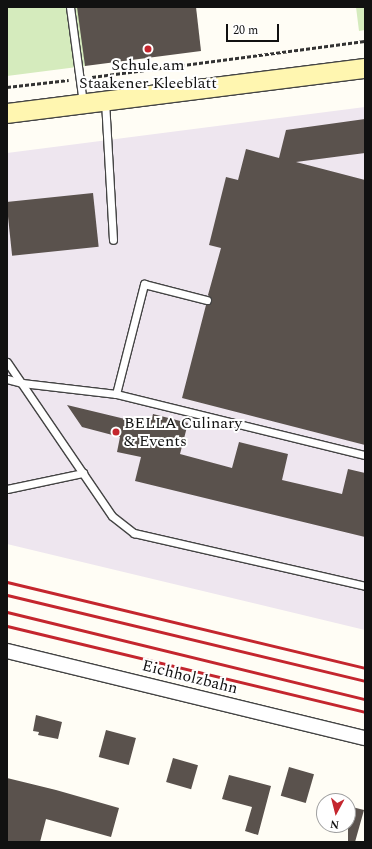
<!DOCTYPE html>
<html>
<head>
<meta charset="utf-8">
<style>
  body { margin:0 }
  #map { position:relative; width:372px; height:849px; overflow:hidden; background:#fffdf5; font-family:Spectral,serif }
  div>[style] { position:absolute }
  .industrial>* { inset:0; background:#eee6ef }
  .green>* { inset:0; background:#d5ebbd }
  .building>* { inset:0; background:#5a524d; transform-origin:0 0 }
  .path>* { height:2.5px; margin-top:-1.25px; transform-origin:0; background:repeating-linear-gradient(90deg,#333 0 4px,transparent 0 6px) }
  .roads { filter:drop-shadow(1px 0 #444) drop-shadow(-1px 0 #444) drop-shadow(0 1px #444) drop-shadow(0 -1px #444) }
  .lane>* { height:7px; margin:-3.5px; padding:0 3.5px; transform-origin:3.5px; border-radius:3.5px; background:#fff }
  .street>* { height:14px; margin:-7px; padding:0 7px; transform-origin:7px; border-radius:7px; background:#fff }
  .secondary>* { height:19px; margin:-9.5px; padding:0 9.5px; transform-origin:9.5px; border-radius:9.5px; background:#fff6b0 }
  .rail>* { height:3px; margin:-1.5px; padding:0 1.5px; transform-origin:1.5px; border-radius:1.5px; background:#c4262e }
  .dots>* { width:11px; height:11px; translate:-50% -50%; box-sizing:border-box; border:2px solid #fff; border-radius:50% }
  span { translate:-50% -50%; white-space:nowrap; text-align:center; line-height:1.15; -webkit-text-stroke:4px #fff; paint-order:stroke }
  .poi-label { font-size:16px; color:#111 }
  .left { translate:0 -50%; text-align:left }
  .street-label { font-size:16px; color:#111 }
  .frame { position:absolute; inset:0; border:8px solid #111; pointer-events:none }
  .north { position:absolute; left:316px; top:793px; width:40px; height:40px; box-sizing:border-box; background:#fff; border:1px solid #a0a0a0; border-radius:50%; rotate:187deg; font-size:11px; font-weight:700; line-height:16px; text-align:center; color:#111 }
  .north::after { content:''; display:block; margin:auto; width:14px; height:18px; background:#c4262e; clip-path:polygon(50% 0,100% 100%,50% 72%,0 100%) }
  .scale { position:absolute; left:226px; top:24px; width:53px; height:18px; box-sizing:border-box; border:2px solid #111; border-top:0; padding-left:5px; font-size:12px; line-height:14px; white-space:nowrap; color:#111; -webkit-text-stroke:3px #fff; paint-order:stroke }
</style>
</head>
<body>
<div id="map">
  <div class="industrial">
    <i style="clip-path:polygon(365px 107px,365px 630px,7px 544px,7px 153px)"></i>
  </div>
  <div class="green">
    <i style="clip-path:polygon(7px 7px,79px 7px,85px 66px,7px 76px)"></i>
    <i style="clip-path:polygon(356px 7px,365px 7px,365px 30px,359px 31px)"></i>
  </div>
  <div class="building">
    <i style="clip-path:polygon(77px 7px,196px 7px,201px 51px,85px 66px)"></i>
    <i style="clip-path:polygon(365px 119px,365px 153px,296px 162px,365px 180px,365px 445px,182px 398px,206px 305px,210px 304px,212px 301px,208px 295px,221px 248px,209px 245px,226px 177px,238px 180px,246px 149px,279px 158px,286px 130px)"></i>
    <i style="left:93px;top:193px;width:54px;height:87px;rotate:84deg"></i>
    <i style="clip-path:polygon(67px 405px,150px 425px,153px 414px,188px 423px,180px 454px,232px 468px,239px 442px,288px 454px,282px 480px,342px 494px,348px 469px,365px 473px,365px 537px,135px 481px,141px 457px,117px 452px,120px 437px,82px 427px)"></i>
    <i style="clip-path:polygon(36px 715px,62px 722px,58px 739px,38px 735px,39px 732px,33px 731px)"></i>
    <i style="left:106px;top:730px;width:31px;height:28px;rotate:15deg"></i>
    <i style="left:173px;top:758px;width:26px;height:25px;rotate:16deg"></i>
    <i style="left:289px;top:767px;width:26px;height:30px;rotate:16deg"></i>
    <i style="clip-path:polygon(229px 775px,271px 786px,258px 835px,245px 831px,252px 807px,222px 799px)"></i>
    <i style="clip-path:polygon(7px 778px,56px 790px,119px 808px,111px 837px,46px 819px,40px 842px,7px 842px)"></i>
    <i style="clip-path:polygon(348px 806px,364px 810px,355px 842px,348px 842px)"></i>
  </div>
  <div class="path">
    <i style="left:92px;top:77px;width:275px;rotate:-7.5deg"></i>
    <i style="left:7px;top:87px;width:62px;rotate:-6.4deg"></i>
  </div>
  <div class="roads">
    <div class="lane">
      <i style="left:70px;top:7px;width:97px;rotate:82.3deg"></i>
      <i style="left:105px;top:101px;width:139px;rotate:86.7deg"></i>
      <i style="left:7px;top:362px;width:186px;rotate:55.7deg"></i>
      <i style="left:112px;top:516px;width:28px;rotate:38deg"></i>
      <i style="left:134px;top:533px;width:237px;rotate:12.9deg"></i>
      <i style="left:7px;top:379px;width:16px;rotate:15deg"></i>
      <i style="left:22px;top:383px;width:95px;rotate:6.7deg"></i>
      <i style="left:116px;top:394px;width:256px;rotate:13.8deg"></i>
      <i style="left:116px;top:394px;width:114px;rotate:-75.7deg"></i>
      <i style="left:144px;top:284px;width:65px;rotate:14.3deg"></i>
      <i style="left:7px;top:489px;width:78px;rotate:-11.9deg"></i>
    </div>
    <div class="street">
      <i style="left:7px;top:651px;width:368px;rotate:13.7deg"></i>
    </div>
    <div class="secondary">
      <i style="left:7px;top:113px;width:361px;rotate:-7.2deg"></i>
    </div>
  </div>
  <div class="rail">
    <i style="left:7px;top:582px;width:368px;rotate:13.5deg"></i>
    <i style="left:7px;top:595px;width:368px;rotate:13.5deg"></i>
    <i style="left:7px;top:612px;width:368px;rotate:13.7deg"></i>
    <i style="left:7px;top:626px;width:368px;rotate:13.5deg"></i>
  </div>
  <div class="dots">
    <i style="left:148px;top:49px;background:#c4262e"></i>
    <i style="left:116px;top:432px;background:#c4262e"></i>
  </div>
  <div class="poi-label">
    <span style="left:148px;top:74px">Schule am<br>Staakener Kleeblatt</span>
    <span class="left" style="left:124px;top:432px">BELLA Culinary<br>&amp; Events</span>
  </div>
  <div class="street-label">
    <span style="left:190px;top:677px;rotate:14deg">Eichholzbahn</span>
  </div>
  <div class="frame"></div>
  <div class="north">N</div>
  <div class="scale">20 m</div>
</div>
</body>
</html>
